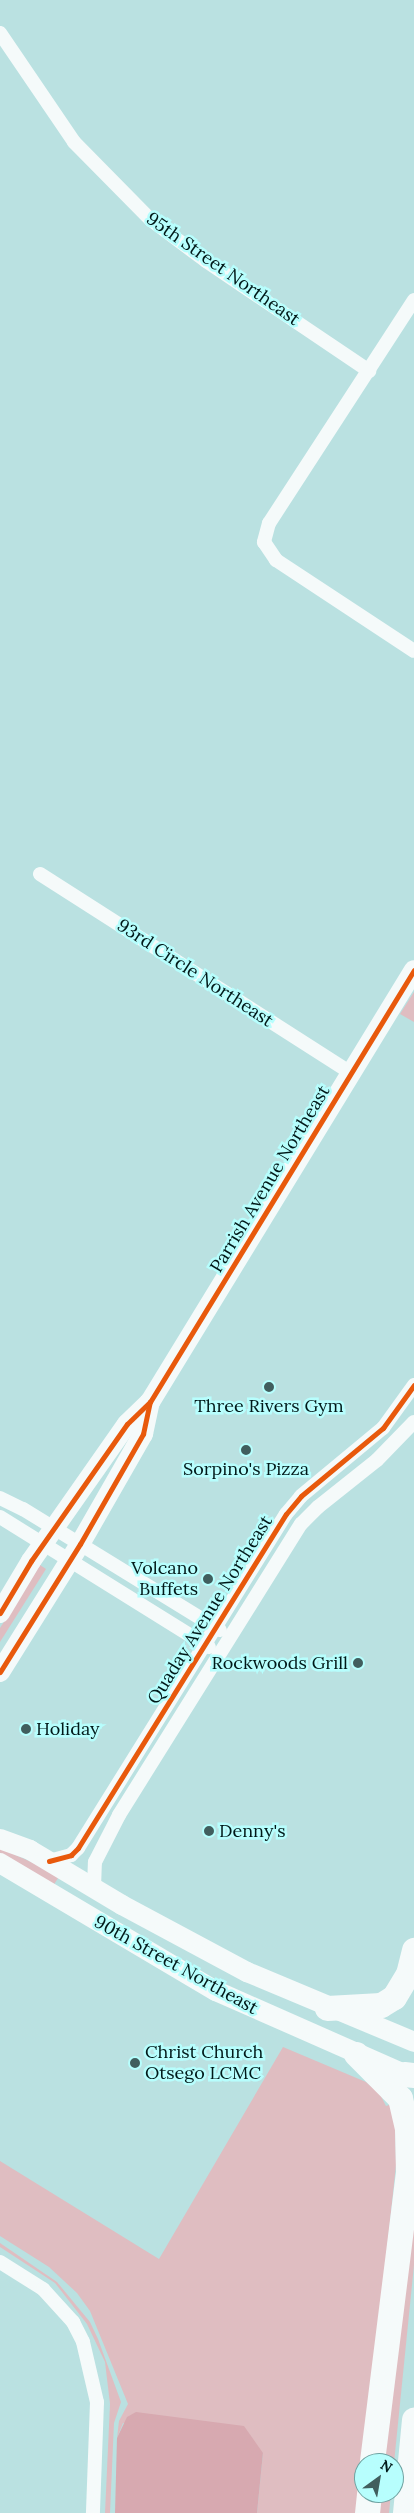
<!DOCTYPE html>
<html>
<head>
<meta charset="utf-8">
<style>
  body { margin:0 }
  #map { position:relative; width:414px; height:2513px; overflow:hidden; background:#bae1e1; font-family:Lora,serif }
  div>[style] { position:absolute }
  .green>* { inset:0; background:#dfbdc1 }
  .forest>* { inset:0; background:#d7a9b0 }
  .minor>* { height:14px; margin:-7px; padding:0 7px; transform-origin:7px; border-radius:7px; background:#f5fafa }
  .secondary>* { height:20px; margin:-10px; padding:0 10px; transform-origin:10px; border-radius:10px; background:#f5fafa }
  .motorway>* { height:25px; margin:-12.5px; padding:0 12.5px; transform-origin:12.5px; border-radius:12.5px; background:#f5fafa }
  .cycleway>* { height:5px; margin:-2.5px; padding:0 2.5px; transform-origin:2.5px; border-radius:2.5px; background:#e8590c }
  .dots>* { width:14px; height:14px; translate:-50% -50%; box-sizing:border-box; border:2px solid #b7fefd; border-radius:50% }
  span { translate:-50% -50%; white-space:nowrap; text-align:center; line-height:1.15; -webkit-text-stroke:5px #b7fefd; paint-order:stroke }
  .street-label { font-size:18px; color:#001818 }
  .poi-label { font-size:18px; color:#001818 }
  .right { translate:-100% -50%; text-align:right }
  .left { translate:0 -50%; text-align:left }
  .north { position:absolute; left:354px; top:2453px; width:50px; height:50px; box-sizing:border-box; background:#b7fefd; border:1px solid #6ea2a1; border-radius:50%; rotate:32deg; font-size:14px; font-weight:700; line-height:20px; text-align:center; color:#001818 }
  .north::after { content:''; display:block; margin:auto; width:18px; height:22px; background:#415e5e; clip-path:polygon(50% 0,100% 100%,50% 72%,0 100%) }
</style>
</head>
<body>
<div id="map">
  <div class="green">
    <i style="clip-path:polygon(414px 992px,414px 1022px,400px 1014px)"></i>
    <i style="clip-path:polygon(40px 1565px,46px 1569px,0 1642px,0 1628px)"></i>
    <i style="clip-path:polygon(0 1848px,60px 1875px,53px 1886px,0 1853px)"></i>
    <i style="clip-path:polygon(283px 2047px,366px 2082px,380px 2094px,386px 2106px,392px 2104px,395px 2111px,396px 2165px,359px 2513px,257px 2513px,263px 2453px,123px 2423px,117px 2438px,119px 2421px,128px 2404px,90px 2311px,77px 2293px,49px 2267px,0 2236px,0 2161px,159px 2259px)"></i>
    <i style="clip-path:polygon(414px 2159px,414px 2265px,394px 2463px,376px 2463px)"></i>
    <i style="clip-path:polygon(0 2243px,57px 2282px,90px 2322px,98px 2339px,121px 2402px,114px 2423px,110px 2513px,105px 2513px,110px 2404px,105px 2362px,87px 2324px,55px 2283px,0 2247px)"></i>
    <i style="clip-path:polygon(373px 2493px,391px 2493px,389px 2513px,370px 2513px)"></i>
  </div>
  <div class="forest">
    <i style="clip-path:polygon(136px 2412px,244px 2426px,263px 2453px,257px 2513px,115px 2513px,117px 2438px,127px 2417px)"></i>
  </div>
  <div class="minor">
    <i style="left:0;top:33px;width:132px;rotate:55.8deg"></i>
    <i style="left:74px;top:142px;width:110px;rotate:45.4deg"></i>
    <i style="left:151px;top:220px;width:69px;rotate:36.7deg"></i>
    <i style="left:206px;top:261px;width:197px;rotate:34deg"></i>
    <i style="left:414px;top:300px;width:266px;rotate:123deg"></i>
    <i style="left:269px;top:523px;width:20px;rotate:105deg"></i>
    <i style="left:264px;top:542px;width:22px;rotate:56deg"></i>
    <i style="left:276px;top:560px;width:165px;rotate:33.4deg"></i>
    <i style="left:40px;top:874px;width:369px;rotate:32.6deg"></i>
    <i style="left:0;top:1498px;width:25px;rotate:26deg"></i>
    <i style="left:23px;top:1509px;width:231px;rotate:31.6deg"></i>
    <i style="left:0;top:1517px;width:246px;rotate:31.9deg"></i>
    <i style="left:49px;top:1861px;width:23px;rotate:-15deg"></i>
    <i style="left:71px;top:1855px;width:10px;rotate:-45deg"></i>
    <i style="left:78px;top:1848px;width:393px;rotate:-58.1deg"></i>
    <i style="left:286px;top:1514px;width:23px;rotate:-50deg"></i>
    <i style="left:301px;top:1496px;width:107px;rotate:-39.7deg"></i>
    <i style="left:383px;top:1428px;width:53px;rotate:-54.2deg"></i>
    <i style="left:94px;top:1888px;width:26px;rotate:-88deg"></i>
    <i style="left:95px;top:1862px;width:53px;rotate:-62.9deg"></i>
    <i style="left:119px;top:1815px;width:343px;rotate:-58deg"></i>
    <i style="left:301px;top:1524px;width:24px;rotate:-45deg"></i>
    <i style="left:318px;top:1507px;width:75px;rotate:-38.5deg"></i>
    <i style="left:377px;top:1460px;width:53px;rotate:-45.8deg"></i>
    <i style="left:0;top:2262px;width:51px;rotate:32.1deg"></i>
    <i style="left:43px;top:2289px;width:45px;rotate:47.7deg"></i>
    <i style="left:73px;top:2322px;width:22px;rotate:63deg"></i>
    <i style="left:83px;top:2342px;width:62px;rotate:76.9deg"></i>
    <i style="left:97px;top:2402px;width:111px;rotate:92.1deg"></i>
  </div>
  <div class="secondary">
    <i style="left:0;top:1613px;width:61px;rotate:-59.2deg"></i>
    <i style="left:31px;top:1561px;width:167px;rotate:-55deg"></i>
    <i style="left:127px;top:1424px;width:32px;rotate:-44deg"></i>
    <i style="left:150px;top:1402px;width:506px;rotate:-58.57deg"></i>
    <i style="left:0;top:1672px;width:151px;rotate:-58deg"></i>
    <i style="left:80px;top:1544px;width:127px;rotate:-60.2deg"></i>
    <i style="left:143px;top:1434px;width:33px;rotate:-78deg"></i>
    <i style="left:0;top:1839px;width:32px;rotate:20deg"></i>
    <i style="left:30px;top:1850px;width:107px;rotate:30.9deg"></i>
    <i style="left:122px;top:1905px;width:142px;rotate:28.2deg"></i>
    <i style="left:247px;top:1972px;width:181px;rotate:22.7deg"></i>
    <i style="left:0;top:1863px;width:251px;rotate:30.7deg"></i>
    <i style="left:216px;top:1991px;width:206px;rotate:23.8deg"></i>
  </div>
  <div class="motorway">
    <i style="left:327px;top:2008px;width:54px;rotate:-3.2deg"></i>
    <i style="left:381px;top:2005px;width:15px;rotate:-32deg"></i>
    <i style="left:394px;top:1997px;width:27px;rotate:-59deg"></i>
    <i style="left:408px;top:1974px;width:25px;rotate:-76deg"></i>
    <i style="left:356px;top:2054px;width:62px;rotate:45deg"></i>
    <i style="left:400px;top:2098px;width:31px;rotate:77deg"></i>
    <i style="left:407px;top:2128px;width:44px;rotate:88.7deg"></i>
    <i style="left:408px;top:2172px;width:293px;rotate:97.1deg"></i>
    <i style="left:404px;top:2074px;width:10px;rotate:6deg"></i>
    <i style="left:367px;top:2513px;width:20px;rotate:-84deg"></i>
    <i style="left:405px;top:2513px;width:94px;rotate:-84.5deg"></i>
  </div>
  <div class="cycleway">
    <i style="left:0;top:1613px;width:61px;rotate:-59.2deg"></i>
    <i style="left:31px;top:1561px;width:167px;rotate:-55deg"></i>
    <i style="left:127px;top:1424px;width:32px;rotate:-44deg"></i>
    <i style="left:150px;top:1402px;width:506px;rotate:-58.57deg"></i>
    <i style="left:0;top:1672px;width:151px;rotate:-58deg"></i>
    <i style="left:80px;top:1544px;width:127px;rotate:-60.2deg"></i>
    <i style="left:143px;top:1434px;width:33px;rotate:-78deg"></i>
    <i style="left:49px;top:1861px;width:23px;rotate:-15deg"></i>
    <i style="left:71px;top:1855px;width:10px;rotate:-45deg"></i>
    <i style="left:78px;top:1848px;width:393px;rotate:-58.1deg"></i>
    <i style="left:286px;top:1514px;width:23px;rotate:-50deg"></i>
    <i style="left:301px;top:1496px;width:107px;rotate:-39.7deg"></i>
    <i style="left:383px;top:1428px;width:53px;rotate:-54.2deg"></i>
  </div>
  <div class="dots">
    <i style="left:269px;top:1387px;background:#415e5e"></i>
    <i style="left:246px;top:1450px;background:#415e5e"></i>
    <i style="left:208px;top:1579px;background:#415e5e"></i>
    <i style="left:358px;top:1663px;background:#415e5e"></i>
    <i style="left:26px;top:1729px;background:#415e5e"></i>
    <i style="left:209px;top:1831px;background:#415e5e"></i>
    <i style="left:135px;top:2063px;background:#415e5e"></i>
  </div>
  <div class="street-label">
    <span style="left:223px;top:269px;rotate:35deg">95th Street Northeast</span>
    <span style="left:195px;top:973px;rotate:33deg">93rd Circle Northeast</span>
    <span style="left:270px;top:1179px;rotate:-59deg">Parrish Avenue Northeast</span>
    <span style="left:210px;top:1610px;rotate:-58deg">Quaday Avenue Northeast</span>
    <span style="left:176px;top:1965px;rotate:29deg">90th Street Northeast</span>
  </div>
  <div class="poi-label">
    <span style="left:269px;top:1406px">Three Rivers Gym</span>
    <span style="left:246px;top:1469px">Sorpino's Pizza</span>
    <span class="right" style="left:198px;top:1579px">Volcano<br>Buffets</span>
    <span class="right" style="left:348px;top:1663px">Rockwoods Grill</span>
    <span class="left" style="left:36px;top:1729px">Holiday</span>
    <span class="left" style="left:219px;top:1831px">Denny's</span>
    <span class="left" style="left:145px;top:2063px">Christ Church<br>Otsego LCMC</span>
  </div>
  <div class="north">N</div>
</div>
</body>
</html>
